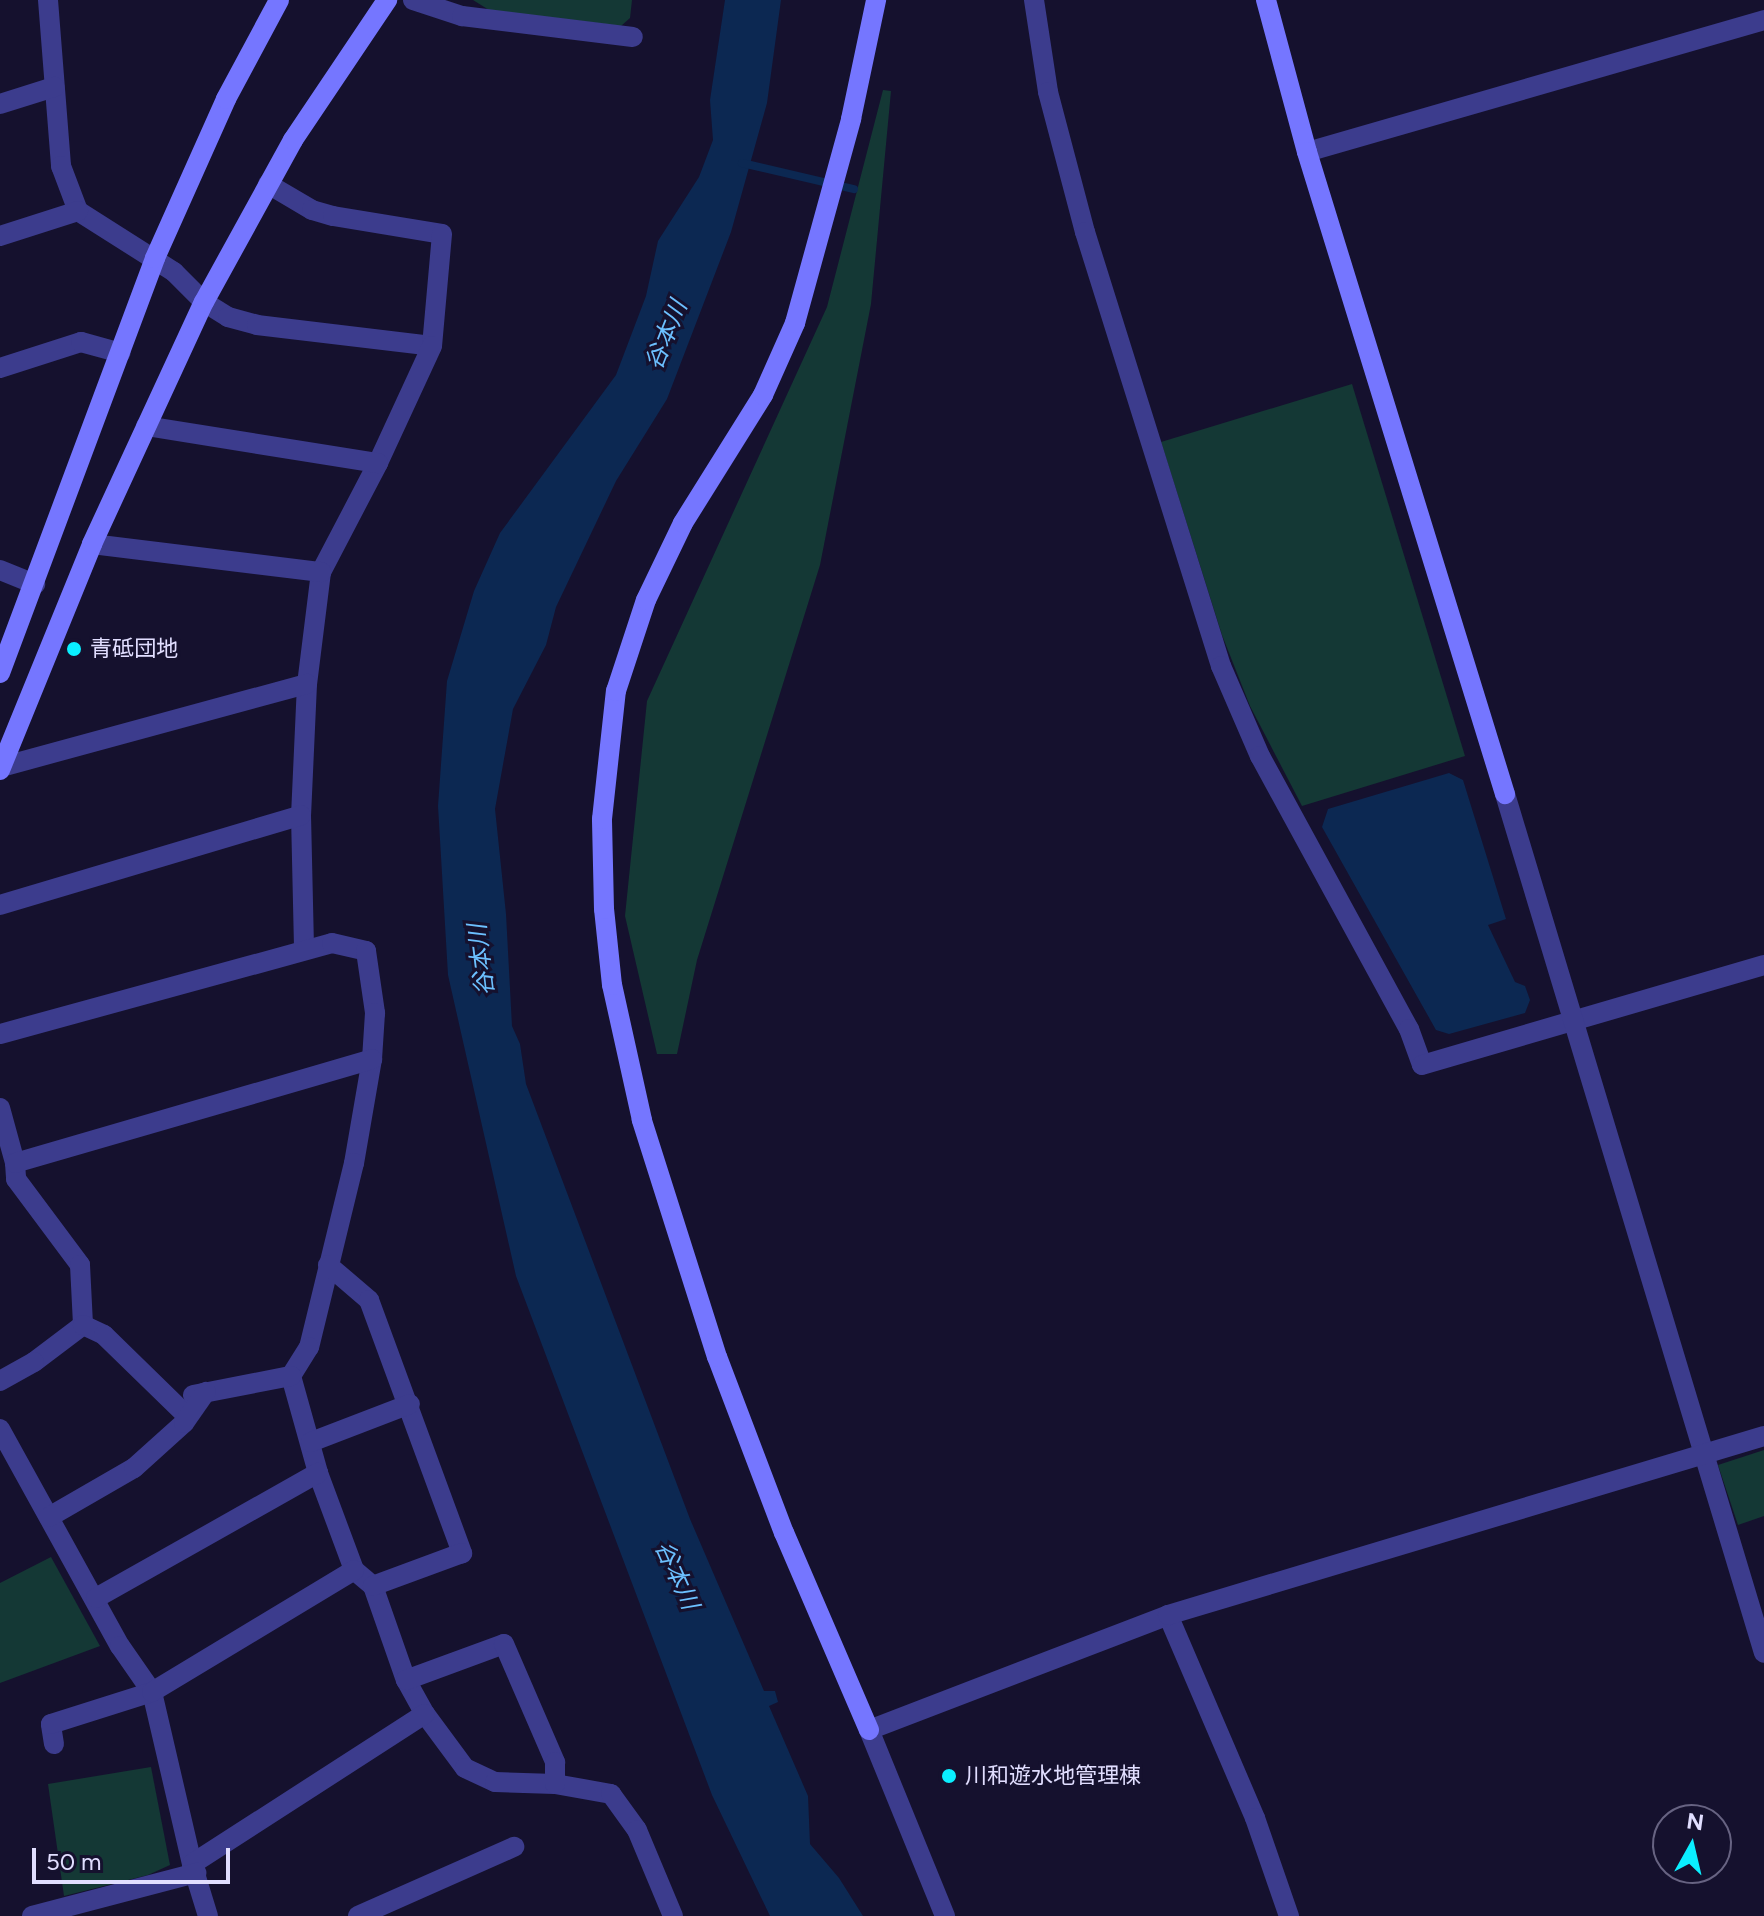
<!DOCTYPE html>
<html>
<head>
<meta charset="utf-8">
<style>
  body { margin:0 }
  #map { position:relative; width:1764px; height:1916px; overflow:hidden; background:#15112e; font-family:Figtree,"Noto Sans JP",sans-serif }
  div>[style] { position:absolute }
  .green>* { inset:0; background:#143835 }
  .water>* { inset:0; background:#0c2852 }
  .stream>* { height:8px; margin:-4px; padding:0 4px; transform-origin:4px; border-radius:4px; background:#0c2852 }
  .street>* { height:20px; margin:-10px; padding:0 10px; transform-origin:10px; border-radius:10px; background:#3c3c8d }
  .secondary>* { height:20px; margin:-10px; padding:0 10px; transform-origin:10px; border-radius:10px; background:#7576ff }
  .dots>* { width:22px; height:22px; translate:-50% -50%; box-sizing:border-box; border:4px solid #15112e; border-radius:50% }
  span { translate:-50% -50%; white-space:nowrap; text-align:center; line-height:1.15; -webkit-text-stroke:6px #15112e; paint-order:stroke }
  .poi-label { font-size:22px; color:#e1deff }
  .left { translate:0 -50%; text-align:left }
  .water-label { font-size:24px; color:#6cc0ff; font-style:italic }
  .north { position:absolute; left:1652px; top:1804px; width:80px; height:80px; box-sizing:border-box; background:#15112e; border:2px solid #676382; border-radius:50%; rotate:8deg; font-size:22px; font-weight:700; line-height:32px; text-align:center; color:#e1deff }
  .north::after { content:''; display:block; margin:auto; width:28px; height:36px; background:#0aefff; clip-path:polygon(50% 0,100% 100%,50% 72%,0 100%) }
  .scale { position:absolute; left:32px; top:1848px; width:198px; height:36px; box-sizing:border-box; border:4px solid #e1deff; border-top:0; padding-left:10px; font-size:24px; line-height:28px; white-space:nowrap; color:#e1deff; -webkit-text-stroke:6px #15112e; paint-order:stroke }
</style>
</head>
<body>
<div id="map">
  <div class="green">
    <i style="clip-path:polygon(473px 0,632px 0,630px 18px,621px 26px,489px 10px)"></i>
    <i style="clip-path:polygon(883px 90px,891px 91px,871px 304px,820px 565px,697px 960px,677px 1054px,657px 1054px,625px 916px,647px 701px,827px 307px)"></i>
    <i style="clip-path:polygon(1352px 384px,1465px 756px,1302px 806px,1250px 706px,1222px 635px,1161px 442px)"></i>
    <i style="clip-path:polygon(1764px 1450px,1764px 1516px,1738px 1525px,1718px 1465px)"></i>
    <i style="clip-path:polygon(51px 1557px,100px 1646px,0 1683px,0 1583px)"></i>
    <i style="clip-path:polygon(151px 1767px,170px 1865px,148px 1875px,64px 1896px,48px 1784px)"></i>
  </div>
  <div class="water">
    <i style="clip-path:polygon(725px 0,781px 0,767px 103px,731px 232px,667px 399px,616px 481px,556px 607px,546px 645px,513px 709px,495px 809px,506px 914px,512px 1026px,520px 1044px,526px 1084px,690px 1519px,764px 1691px,775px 1691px,778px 1702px,769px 1706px,808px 1796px,810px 1844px,839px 1878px,863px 1916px,770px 1916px,712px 1795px,516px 1276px,448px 975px,438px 806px,447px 681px,474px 591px,500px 533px,616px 375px,646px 296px,658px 241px,699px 177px,713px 140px,710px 100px)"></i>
    <i style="clip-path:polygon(1449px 773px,1463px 780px,1506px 919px,1488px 925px,1515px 982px,1525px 986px,1530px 1000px,1525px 1013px,1449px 1034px,1436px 1030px,1322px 827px,1328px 809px)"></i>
  </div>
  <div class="stream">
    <i style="left:742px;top:163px;width:115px;rotate:13.1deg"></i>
  </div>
  <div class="street">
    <i style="left:48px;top:0;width:167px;rotate:85.5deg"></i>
    <i style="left:61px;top:166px;width:48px;rotate:69.3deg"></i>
    <i style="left:78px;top:211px;width:114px;rotate:32.4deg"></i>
    <i style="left:174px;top:272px;width:42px;rotate:45deg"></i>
    <i style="left:204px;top:302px;width:28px;rotate:32deg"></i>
    <i style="left:228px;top:317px;width:30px;rotate:15deg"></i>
    <i style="left:257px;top:325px;width:176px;rotate:6.8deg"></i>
    <i style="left:413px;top:0;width:52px;rotate:18.1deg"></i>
    <i style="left:462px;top:16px;width:172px;rotate:7deg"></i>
    <i style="left:1034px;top:0;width:93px;rotate:81.3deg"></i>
    <i style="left:1048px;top:92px;width:145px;rotate:75.2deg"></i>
    <i style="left:1085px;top:232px;width:455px;rotate:72.6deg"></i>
    <i style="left:1221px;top:666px;width:98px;rotate:66.6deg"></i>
    <i style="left:1260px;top:756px;width:311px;rotate:61.4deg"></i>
    <i style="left:1409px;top:1029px;width:38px;rotate:70deg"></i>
    <i style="left:1422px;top:1065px;width:356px;rotate:-16.3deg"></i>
    <i style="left:0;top:104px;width:57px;rotate:-17.5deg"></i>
    <i style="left:1307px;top:152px;width:476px;rotate:-16.1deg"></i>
    <i style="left:268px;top:184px;width:51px;rotate:30.6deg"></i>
    <i style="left:312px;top:210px;width:22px;rotate:16deg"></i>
    <i style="left:333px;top:216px;width:110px;rotate:9.4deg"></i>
    <i style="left:442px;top:234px;width:112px;rotate:95.1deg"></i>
    <i style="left:432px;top:346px;width:129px;rotate:114.8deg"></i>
    <i style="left:378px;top:463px;width:123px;rotate:117.6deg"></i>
    <i style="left:321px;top:572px;width:113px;rotate:97.1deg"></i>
    <i style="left:307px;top:684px;width:131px;rotate:92.6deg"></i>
    <i style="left:301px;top:815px;width:135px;rotate:88.7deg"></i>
    <i style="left:0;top:236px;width:82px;rotate:-17.8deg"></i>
    <i style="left:0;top:368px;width:85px;rotate:-17.8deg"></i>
    <i style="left:81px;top:342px;width:41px;rotate:15.4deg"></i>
    <i style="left:146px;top:426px;width:235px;rotate:9.1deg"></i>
    <i style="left:92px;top:544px;width:231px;rotate:7deg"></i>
    <i style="left:0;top:570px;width:38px;rotate:22deg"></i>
    <i style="left:1px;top:767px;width:317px;rotate:-15.2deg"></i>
    <i style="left:1505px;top:794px;width:897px;rotate:73.22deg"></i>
    <i style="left:0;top:905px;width:314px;rotate:-16.6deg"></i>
    <i style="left:0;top:1034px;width:344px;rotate:-15.3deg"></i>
    <i style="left:332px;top:943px;width:35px;rotate:13deg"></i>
    <i style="left:366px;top:951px;width:63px;rotate:81.7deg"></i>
    <i style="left:375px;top:1013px;width:46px;rotate:93.7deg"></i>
    <i style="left:372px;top:1059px;width:106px;rotate:99.8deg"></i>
    <i style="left:354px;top:1163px;width:189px;rotate:103.7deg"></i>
    <i style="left:309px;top:1347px;width:34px;rotate:122deg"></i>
    <i style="left:291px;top:1376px;width:101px;rotate:74.4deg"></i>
    <i style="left:318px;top:1473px;width:103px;rotate:69.6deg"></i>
    <i style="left:354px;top:1570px;width:25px;rotate:40deg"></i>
    <i style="left:373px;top:1586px;width:100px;rotate:70.7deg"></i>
    <i style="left:406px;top:1680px;width:39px;rotate:61deg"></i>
    <i style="left:425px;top:1714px;width:67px;rotate:53.5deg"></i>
    <i style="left:465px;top:1768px;width:33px;rotate:25deg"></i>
    <i style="left:495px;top:1782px;width:60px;rotate:1.9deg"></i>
    <i style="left:555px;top:1784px;width:57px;rotate:10.1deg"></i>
    <i style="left:611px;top:1794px;width:44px;rotate:54.2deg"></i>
    <i style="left:637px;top:1830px;width:93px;rotate:67.3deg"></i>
    <i style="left:0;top:1108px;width:57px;rotate:74.7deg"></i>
    <i style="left:15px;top:1163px;width:16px;rotate:86deg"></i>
    <i style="left:16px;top:1179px;width:107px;rotate:53.3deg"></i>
    <i style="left:80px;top:1265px;width:60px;rotate:87.1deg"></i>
    <i style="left:83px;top:1325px;width:61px;rotate:142.9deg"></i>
    <i style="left:34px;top:1362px;width:39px;rotate:151deg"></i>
    <i style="left:15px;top:1163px;width:372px;rotate:-16.2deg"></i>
    <i style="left:328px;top:1265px;width:54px;rotate:40.5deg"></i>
    <i style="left:369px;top:1300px;width:270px;rotate:69.8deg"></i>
    <i style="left:462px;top:1553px;width:95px;rotate:159.7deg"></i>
    <i style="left:83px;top:1325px;width:23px;rotate:25deg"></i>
    <i style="left:104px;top:1335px;width:117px;rotate:44.3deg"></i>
    <i style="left:193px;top:1395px;width:100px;rotate:-11deg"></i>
    <i style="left:0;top:1429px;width:248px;rotate:61.1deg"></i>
    <i style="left:120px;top:1646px;width:56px;rotate:55.2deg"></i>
    <i style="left:152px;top:1692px;width:177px;rotate:76.9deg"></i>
    <i style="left:192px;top:1864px;width:54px;rotate:72.9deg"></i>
    <i style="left:311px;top:1442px;width:106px;rotate:-21deg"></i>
    <i style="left:49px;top:1517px;width:98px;rotate:-30deg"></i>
    <i style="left:134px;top:1468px;width:67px;rotate:-42deg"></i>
    <i style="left:184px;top:1423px;width:38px;rotate:-55deg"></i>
    <i style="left:96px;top:1598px;width:255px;rotate:-29.4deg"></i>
    <i style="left:1168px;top:1615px;width:221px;rotate:66.8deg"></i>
    <i style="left:1255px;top:1818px;width:104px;rotate:70.9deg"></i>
    <i style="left:406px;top:1680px;width:104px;rotate:-20.2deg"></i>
    <i style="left:504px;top:1644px;width:129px;rotate:66.6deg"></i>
    <i style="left:555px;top:1762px;width:22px;rotate:90deg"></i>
    <i style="left:54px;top:1744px;width:20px;rotate:-99deg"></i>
    <i style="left:51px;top:1724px;width:106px;rotate:-17.6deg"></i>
    <i style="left:152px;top:1692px;width:236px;rotate:-31.1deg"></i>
    <i style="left:192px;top:1864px;width:277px;rotate:-32.8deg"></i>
    <i style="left:32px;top:1916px;width:170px;rotate:-14.7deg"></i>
    <i style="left:358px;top:1916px;width:171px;rotate:-23.9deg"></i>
    <i style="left:945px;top:1916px;width:201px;rotate:-112.2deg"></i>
    <i style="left:869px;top:1730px;width:320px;rotate:-21deg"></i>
    <i style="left:1168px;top:1615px;width:622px;rotate:-16.72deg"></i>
  </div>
  <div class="secondary">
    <i style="left:1266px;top:0;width:157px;rotate:74.9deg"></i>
    <i style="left:1307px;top:152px;width:672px;rotate:72.86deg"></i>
    <i style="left:0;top:673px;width:443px;rotate:-69.5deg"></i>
    <i style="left:155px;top:258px;width:174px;rotate:-65.9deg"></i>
    <i style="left:226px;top:99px;width:112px;rotate:-61.8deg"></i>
    <i style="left:0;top:770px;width:244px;rotate:-67.8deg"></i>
    <i style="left:92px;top:544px;width:267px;rotate:-65.2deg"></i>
    <i style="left:204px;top:302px;width:185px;rotate:-61.2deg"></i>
    <i style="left:293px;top:140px;width:169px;rotate:-56.1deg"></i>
    <i style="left:869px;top:1730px;width:215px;rotate:-113.3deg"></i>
    <i style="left:784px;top:1533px;width:188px;rotate:-110.8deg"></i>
    <i style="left:717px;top:1357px;width:249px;rotate:-107.6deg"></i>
    <i style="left:642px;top:1120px;width:138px;rotate:-102.5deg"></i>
    <i style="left:612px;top:985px;width:76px;rotate:-96deg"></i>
    <i style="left:604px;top:909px;width:90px;rotate:-91.3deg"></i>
    <i style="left:602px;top:819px;width:129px;rotate:-83.8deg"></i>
    <i style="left:616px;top:691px;width:96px;rotate:-71.8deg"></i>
    <i style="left:646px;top:600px;width:85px;rotate:-64.3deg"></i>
    <i style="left:683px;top:523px;width:151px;rotate:-58deg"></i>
    <i style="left:763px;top:395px;width:79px;rotate:-66deg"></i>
    <i style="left:795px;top:323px;width:212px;rotate:-74.6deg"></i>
    <i style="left:851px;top:119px;width:122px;rotate:-78.1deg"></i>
  </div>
  <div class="dots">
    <i style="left:74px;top:649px;background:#0aefff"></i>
    <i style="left:949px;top:1776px;background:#0aefff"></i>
  </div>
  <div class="poi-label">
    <span class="left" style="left:90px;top:649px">青砥団地</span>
    <span class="left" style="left:965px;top:1776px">川和遊水地管理棟</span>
  </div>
  <div class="water-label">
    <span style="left:666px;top:335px;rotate:-68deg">谷本川</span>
    <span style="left:481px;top:960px;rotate:-97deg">谷本川</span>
    <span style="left:677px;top:1575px;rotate:66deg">谷本川</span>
  </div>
  <div class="north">N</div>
  <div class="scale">50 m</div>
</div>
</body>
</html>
